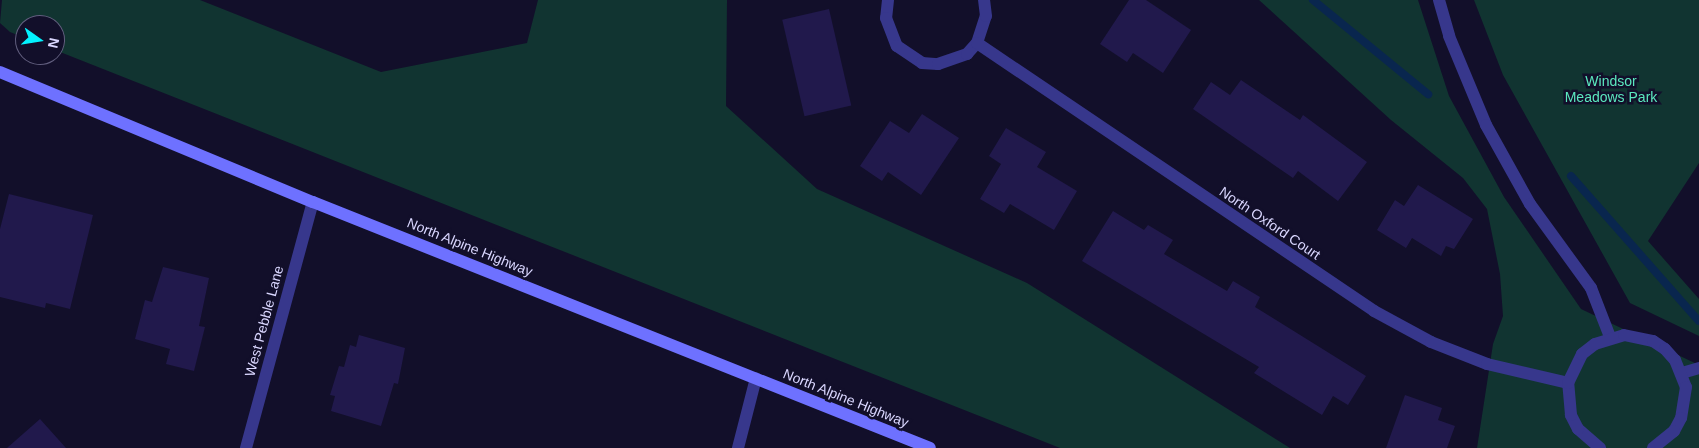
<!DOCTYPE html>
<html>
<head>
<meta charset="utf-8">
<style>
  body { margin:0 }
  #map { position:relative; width:1699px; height:448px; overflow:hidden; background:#120f2a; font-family:Helvetica,sans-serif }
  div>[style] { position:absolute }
  .green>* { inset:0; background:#113431 }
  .stream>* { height:8px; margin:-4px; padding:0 4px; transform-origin:4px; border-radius:4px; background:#09264e }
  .building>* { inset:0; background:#21194c; transform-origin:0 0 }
  .street>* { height:12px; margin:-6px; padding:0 6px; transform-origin:6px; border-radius:6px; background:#37378c }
  .secondary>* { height:12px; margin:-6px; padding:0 6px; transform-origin:6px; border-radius:6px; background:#6e71ff }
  span { translate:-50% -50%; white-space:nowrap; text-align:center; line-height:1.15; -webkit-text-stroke:5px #120f2a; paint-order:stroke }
  .park-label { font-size:14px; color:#5be8be }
  .street-label { font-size:14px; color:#dad7ff }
  .north { position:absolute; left:15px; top:15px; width:50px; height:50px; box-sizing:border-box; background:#120f2a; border:1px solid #625f7f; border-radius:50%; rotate:103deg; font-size:14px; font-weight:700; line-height:20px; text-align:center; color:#dad7ff }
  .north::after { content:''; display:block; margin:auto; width:18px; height:22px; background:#03f2ff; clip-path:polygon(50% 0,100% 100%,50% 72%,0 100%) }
</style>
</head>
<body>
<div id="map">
  <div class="green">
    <i style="clip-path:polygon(2px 0,200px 0,381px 72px,527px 43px,538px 0,727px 0,726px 106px,817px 189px,1027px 283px,1290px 448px,1060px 448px,55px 50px,55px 25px,25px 25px,25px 38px,10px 32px,0 23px)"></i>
    <i style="clip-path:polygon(1259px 0,1418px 0,1449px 96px,1504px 197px,1581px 309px,1699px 365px,1699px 448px,1477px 448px,1493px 344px,1503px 316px,1500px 274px,1487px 209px,1463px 178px,1391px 120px)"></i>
    <i style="clip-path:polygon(1474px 0,1699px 0,1699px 163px,1648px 241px,1699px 299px,1699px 336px,1630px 303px,1503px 75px)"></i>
  </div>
  <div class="stream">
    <i style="left:1313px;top:0;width:149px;rotate:39.3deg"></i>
    <i style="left:1571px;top:176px;width:193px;rotate:48.6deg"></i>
  </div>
  <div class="building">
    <i style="clip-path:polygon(1129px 0,1146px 0,1191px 30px,1163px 73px,1133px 53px,1127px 62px,1100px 44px)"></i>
    <i style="left:829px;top:9px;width:99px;height:48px;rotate:77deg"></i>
    <i style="clip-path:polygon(1241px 80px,1300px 120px,1303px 115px,1367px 162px,1338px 201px,1298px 171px,1293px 178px,1193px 109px,1211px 82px,1230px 95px)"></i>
    <i style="clip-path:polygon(922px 114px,959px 138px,921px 195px,888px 172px,882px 181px,860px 166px,890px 121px,909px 133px)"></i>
    <i style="clip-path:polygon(1006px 128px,1046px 152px,1037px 167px,1077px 191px,1054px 230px,1010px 204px,1004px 213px,980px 199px,1001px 164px,989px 156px)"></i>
    <i style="clip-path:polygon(1418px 185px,1473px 219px,1454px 249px,1446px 246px,1441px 256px,1412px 238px,1406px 248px,1377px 230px,1395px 200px,1404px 206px)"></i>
    <i style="clip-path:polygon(9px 194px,93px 215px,70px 309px,46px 303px,45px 308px,0 297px,0 229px)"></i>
    <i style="clip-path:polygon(1113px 211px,1144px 230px,1148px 225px,1173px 240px,1164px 254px,1227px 291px,1233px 281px,1260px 297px,1255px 307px,1366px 376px,1348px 405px,1333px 396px,1322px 415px,1254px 373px,1259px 367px,1082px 261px)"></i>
    <i style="clip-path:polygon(163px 267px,209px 278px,199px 326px,205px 327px,194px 371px,166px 364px,170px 349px,135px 339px,145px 300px,152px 302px)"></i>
    <i style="clip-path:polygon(359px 335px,405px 348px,398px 384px,394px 383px,381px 426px,331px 411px,335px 396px,330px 395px,339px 366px,344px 367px,350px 345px,356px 347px)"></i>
    <i style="clip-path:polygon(1405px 395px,1442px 408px,1438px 420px,1455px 426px,1447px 448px,1386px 448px)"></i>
    <i style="clip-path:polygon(40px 419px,66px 448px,7px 448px)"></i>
  </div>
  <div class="street">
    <i style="left:888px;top:0;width:18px;rotate:96deg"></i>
    <i style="left:886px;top:18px;width:30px;rotate:69deg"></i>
    <i style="left:897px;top:46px;width:30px;rotate:34deg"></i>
    <i style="left:922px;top:63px;width:16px;rotate:4deg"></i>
    <i style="left:938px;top:64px;width:31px;rotate:-19deg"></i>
    <i style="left:967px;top:54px;width:15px;rotate:-48deg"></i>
    <i style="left:977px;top:43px;width:28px;rotate:-72deg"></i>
    <i style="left:986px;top:16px;width:16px;rotate:-97deg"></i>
    <i style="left:1439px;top:0;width:37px;rotate:74deg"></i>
    <i style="left:1449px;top:36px;width:96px;rotate:67.4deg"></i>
    <i style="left:1486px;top:125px;width:90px;rotate:60.9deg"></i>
    <i style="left:1530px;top:204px;width:104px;rotate:54deg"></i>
    <i style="left:1591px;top:288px;width:53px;rotate:68.8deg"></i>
    <i style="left:977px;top:43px;width:479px;rotate:34deg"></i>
    <i style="left:1374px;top:311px;width:65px;rotate:28.5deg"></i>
    <i style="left:1431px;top:342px;width:60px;rotate:21.4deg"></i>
    <i style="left:1487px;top:364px;width:83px;rotate:13.2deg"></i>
    <i style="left:1682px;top:373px;width:18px;rotate:-16deg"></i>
    <i style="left:246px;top:448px;width:255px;rotate:-74.8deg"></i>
    <i style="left:738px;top:448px;width:72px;rotate:-75.6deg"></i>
    <i style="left:1600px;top:448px;width:29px;rotate:-139deg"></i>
    <i style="left:1578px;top:429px;width:16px;rotate:-117deg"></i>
    <i style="left:1571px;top:415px;width:32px;rotate:-95deg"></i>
    <i style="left:1568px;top:383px;width:32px;rotate:-64deg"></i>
    <i style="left:1582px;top:354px;width:16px;rotate:-38deg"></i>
    <i style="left:1595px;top:344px;width:30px;rotate:-17deg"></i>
    <i style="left:1624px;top:335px;width:30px;rotate:12deg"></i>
    <i style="left:1653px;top:341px;width:14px;rotate:34deg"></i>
    <i style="left:1665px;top:349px;width:15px;rotate:48deg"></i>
    <i style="left:1675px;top:360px;width:29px;rotate:68deg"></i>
    <i style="left:1686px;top:387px;width:31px;rotate:99deg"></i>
    <i style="left:1681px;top:418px;width:15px;rotate:118deg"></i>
    <i style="left:1674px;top:431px;width:27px;rotate:141deg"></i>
  </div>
  <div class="secondary">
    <i style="left:0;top:72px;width:339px;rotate:22.6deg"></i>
    <i style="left:313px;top:202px;width:664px;rotate:21.74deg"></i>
  </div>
  <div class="park-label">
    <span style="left:1611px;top:89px">Windsor<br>Meadows Park</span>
  </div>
  <div class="street-label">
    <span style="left:1270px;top:223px;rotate:34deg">North Oxford Court</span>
    <span style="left:470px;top:247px;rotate:22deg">North Alpine Highway</span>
    <span style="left:264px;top:321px;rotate:-75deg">West Pebble Lane</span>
    <span style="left:846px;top:398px;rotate:22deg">North Alpine Highway</span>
  </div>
  <div class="north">N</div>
</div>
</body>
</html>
